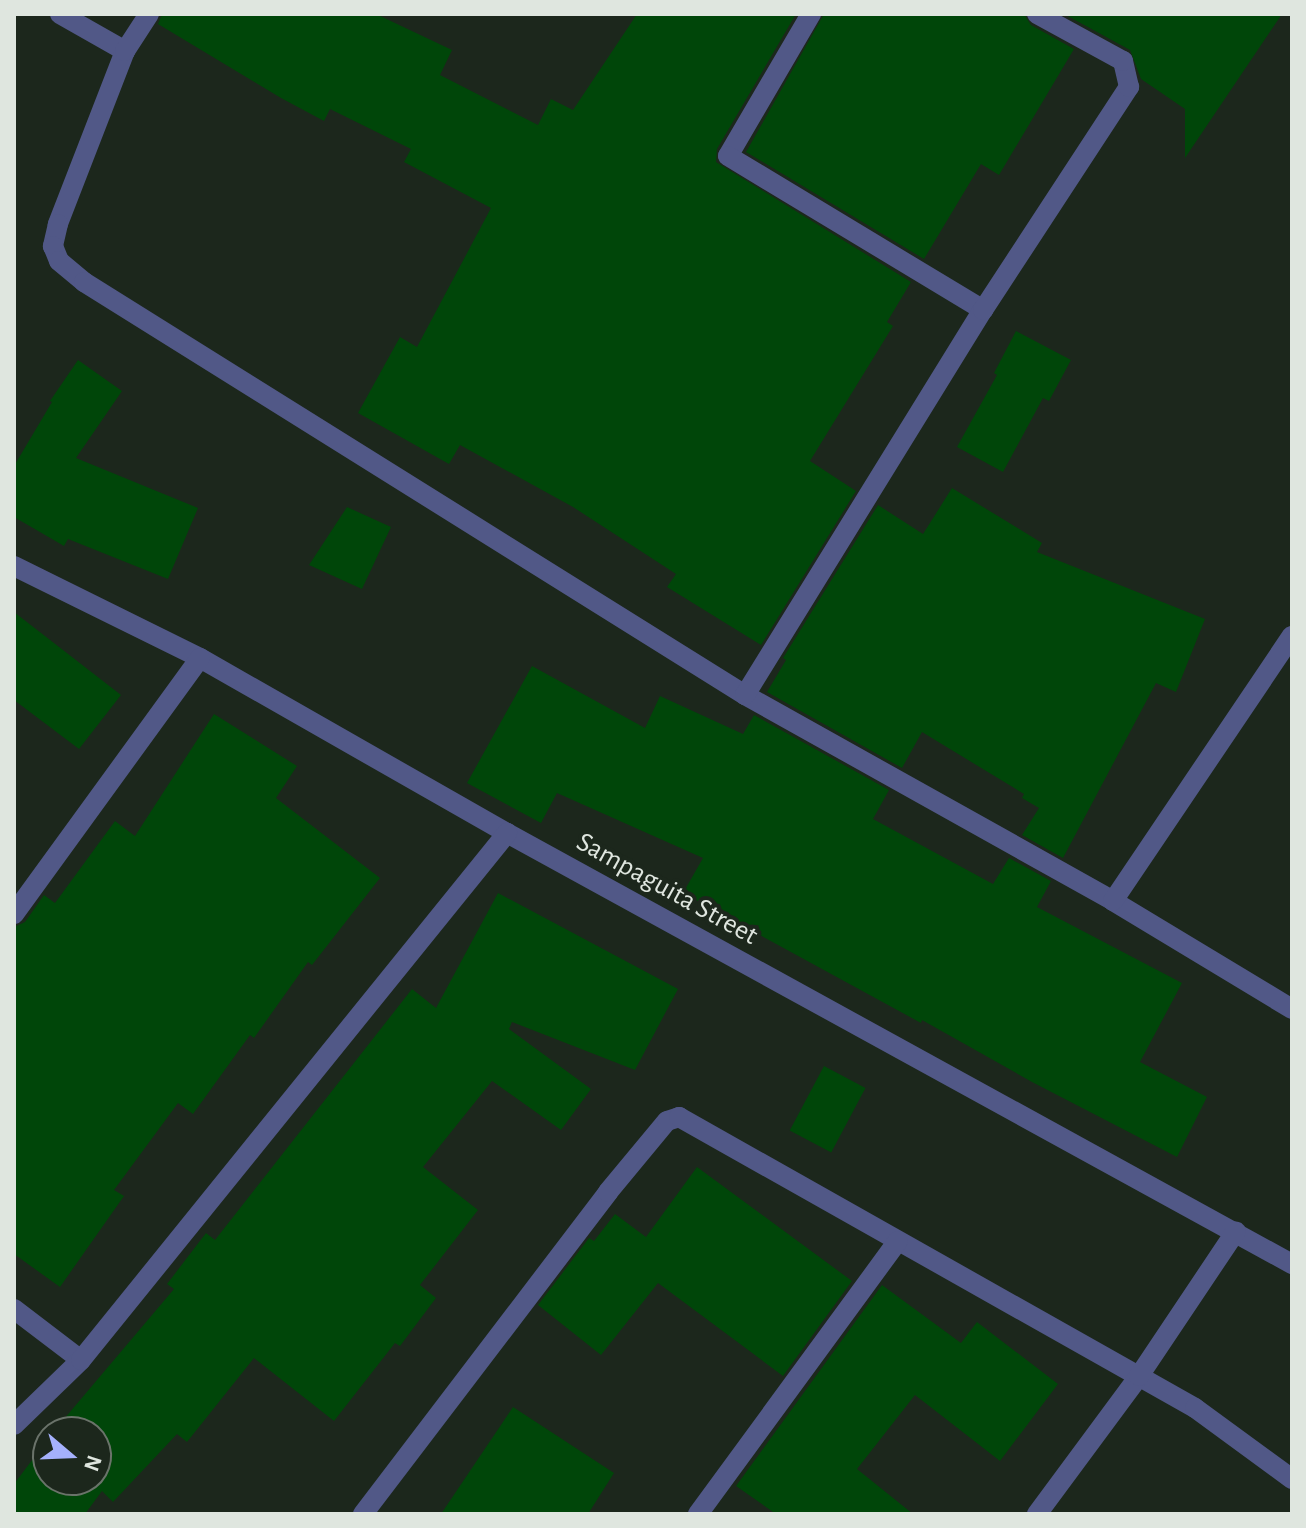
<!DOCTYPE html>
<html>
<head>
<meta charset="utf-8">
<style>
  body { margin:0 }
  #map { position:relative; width:1306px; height:1528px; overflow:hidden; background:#1c271c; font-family:"Alegreya Sans",sans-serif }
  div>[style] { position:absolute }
  .building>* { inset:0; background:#004609; transform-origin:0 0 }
  .minor>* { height:20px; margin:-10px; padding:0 10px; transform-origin:10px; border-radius:10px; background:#515887 }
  span { translate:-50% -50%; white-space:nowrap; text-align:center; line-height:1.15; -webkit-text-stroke:8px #1c271c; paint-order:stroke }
  .street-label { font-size:28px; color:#dfe6df }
  .frame { position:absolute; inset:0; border:16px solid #dfe6df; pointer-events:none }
  .north { position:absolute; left:32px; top:1416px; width:80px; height:80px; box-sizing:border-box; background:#1c271c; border:2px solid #6a736a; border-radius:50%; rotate:109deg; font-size:22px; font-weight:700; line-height:32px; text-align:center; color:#dfe6df }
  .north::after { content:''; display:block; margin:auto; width:28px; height:36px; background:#a5b1fc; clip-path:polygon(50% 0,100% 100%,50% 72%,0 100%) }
</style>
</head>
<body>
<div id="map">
  <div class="building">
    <i style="clip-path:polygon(162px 14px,376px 14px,452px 50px,440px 75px,538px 125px,551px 99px,573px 110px,637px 14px,796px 14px,717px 149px,716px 162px,911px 282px,887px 322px,893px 326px,810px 461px,856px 491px,761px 645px,667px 587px,676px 574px,573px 507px,460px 445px,449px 464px,358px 413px,400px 337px,417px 347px,491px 208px,404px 162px,411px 149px,330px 109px,324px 121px,281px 98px,158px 24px)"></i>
    <i style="clip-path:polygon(824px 14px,1024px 14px,1031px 25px,1074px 49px,999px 175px,981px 164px,924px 259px,746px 152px)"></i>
    <i style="clip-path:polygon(1064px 14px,1282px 14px,1185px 158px,1185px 109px,1141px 79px,1130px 50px)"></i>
    <i style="clip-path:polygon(1016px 331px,1071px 360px,1049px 401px,1043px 398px,1003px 472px,957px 447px,997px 375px,994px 373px)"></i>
    <i style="clip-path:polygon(78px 360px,122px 391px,76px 458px,198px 508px,168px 579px,68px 539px,64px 546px,14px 517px,14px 466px,52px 402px,50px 401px)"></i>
    <i style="clip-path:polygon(952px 488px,1042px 543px,1037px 552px,1205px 619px,1176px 692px,1156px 683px,1063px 858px,1022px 835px,1039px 808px,1022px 798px,1024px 794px,922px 732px,902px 768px,767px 692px,786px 660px,783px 658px,878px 505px,923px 534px)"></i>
    <i style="clip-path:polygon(347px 507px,391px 527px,362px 589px,309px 565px)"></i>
    <i style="clip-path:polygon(14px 612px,121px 695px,79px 749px,14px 700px)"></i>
    <i style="clip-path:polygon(532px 666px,645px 728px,660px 696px,743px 734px,754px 715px,889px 790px,873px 819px,993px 884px,1009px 858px,1051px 881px,1037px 907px,1182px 983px,1140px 1062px,1207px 1097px,1177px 1157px,1032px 1082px,922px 1020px,921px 1023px,683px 893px,703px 858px,557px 793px,541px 823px,467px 783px)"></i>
    <i style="clip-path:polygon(214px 714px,297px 766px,276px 798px,380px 878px,312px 965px,308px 962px,254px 1038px,250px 1035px,193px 1114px,178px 1103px,114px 1190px,124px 1196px,60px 1287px,14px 1254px,14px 927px,25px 922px,44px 895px,55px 903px,115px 821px,135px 836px)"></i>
    <i style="clip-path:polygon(498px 893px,678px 989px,635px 1070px,512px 1022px,509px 1029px,591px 1089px,561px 1130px,492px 1081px,423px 1167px,478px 1210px,420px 1285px,436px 1298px,400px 1346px,395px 1343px,334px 1421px,254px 1358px,187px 1442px,177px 1434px,113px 1502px,102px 1491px,85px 1514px,14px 1514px,14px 1484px,48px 1439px,48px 1480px,96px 1480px,96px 1432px,53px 1432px,174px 1289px,167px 1284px,206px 1233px,215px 1240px,412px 989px,436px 1008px)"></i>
    <i style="left:824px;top:1066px;width:47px;height:73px;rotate:28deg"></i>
    <i style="clip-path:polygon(697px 1167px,852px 1281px,783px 1376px,658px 1283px,601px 1355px,538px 1305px,589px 1238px,594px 1241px,615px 1214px,646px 1237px)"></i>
    <i style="clip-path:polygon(882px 1285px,961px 1343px,977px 1322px,1058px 1384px,1000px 1461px,915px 1395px,857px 1469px,913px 1514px,776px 1514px,736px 1486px)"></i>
    <i style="clip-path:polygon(513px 1407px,614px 1473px,588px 1514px,441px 1514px)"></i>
  </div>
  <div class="minor">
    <i style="left:60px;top:14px;width:75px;rotate:29.6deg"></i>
    <i style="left:125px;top:51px;width:186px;rotate:111.2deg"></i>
    <i style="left:58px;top:224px;width:23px;rotate:103deg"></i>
    <i style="left:53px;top:246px;width:16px;rotate:68deg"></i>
    <i style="left:59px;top:261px;width:33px;rotate:40deg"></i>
    <i style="left:84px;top:282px;width:779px;rotate:32deg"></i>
    <i style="left:745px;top:695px;width:422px;rotate:29.2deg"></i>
    <i style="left:1113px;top:901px;width:209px;rotate:31.1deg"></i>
    <i style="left:811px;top:14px;width:164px;rotate:120.3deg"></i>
    <i style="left:728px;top:156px;width:298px;rotate:31.1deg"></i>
    <i style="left:125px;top:51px;width:44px;rotate:-57deg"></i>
    <i style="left:14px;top:566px;width:208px;rotate:26.3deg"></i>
    <i style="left:200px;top:658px;width:353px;rotate:29.7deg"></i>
    <i style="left:507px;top:833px;width:896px;rotate:28.77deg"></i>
    <i style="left:745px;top:695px;width:453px;rotate:-58.3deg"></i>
    <i style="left:983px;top:310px;width:267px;rotate:-56.8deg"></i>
    <i style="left:1129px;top:87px;width:27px;rotate:-103deg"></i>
    <i style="left:1123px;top:61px;width:98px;rotate:-151.3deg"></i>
    <i style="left:1113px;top:901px;width:320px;rotate:-56deg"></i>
    <i style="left:14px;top:914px;width:316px;rotate:-54deg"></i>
    <i style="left:14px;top:1309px;width:84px;rotate:37.3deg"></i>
    <i style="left:14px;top:1425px;width:93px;rotate:-44.1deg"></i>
    <i style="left:81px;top:1360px;width:678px;rotate:-51.05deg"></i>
    <i style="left:363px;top:1514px;width:405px;rotate:-52.7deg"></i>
    <i style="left:608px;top:1192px;width:92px;rotate:-50.3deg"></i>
    <i style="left:667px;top:1121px;width:13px;rotate:-18deg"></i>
    <i style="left:679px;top:1117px;width:592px;rotate:29.42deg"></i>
    <i style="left:1195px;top:1408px;width:120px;rotate:36.2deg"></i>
    <i style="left:698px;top:1514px;width:338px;rotate:-53.8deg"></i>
    <i style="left:1037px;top:1514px;width:172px;rotate:-53.5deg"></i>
    <i style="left:1139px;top:1376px;width:174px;rotate:-56.2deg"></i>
  </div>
  <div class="street-label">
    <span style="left:667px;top:889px;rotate:29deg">Sampaguita Street</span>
  </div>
  <div class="frame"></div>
  <div class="north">N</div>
</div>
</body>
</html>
